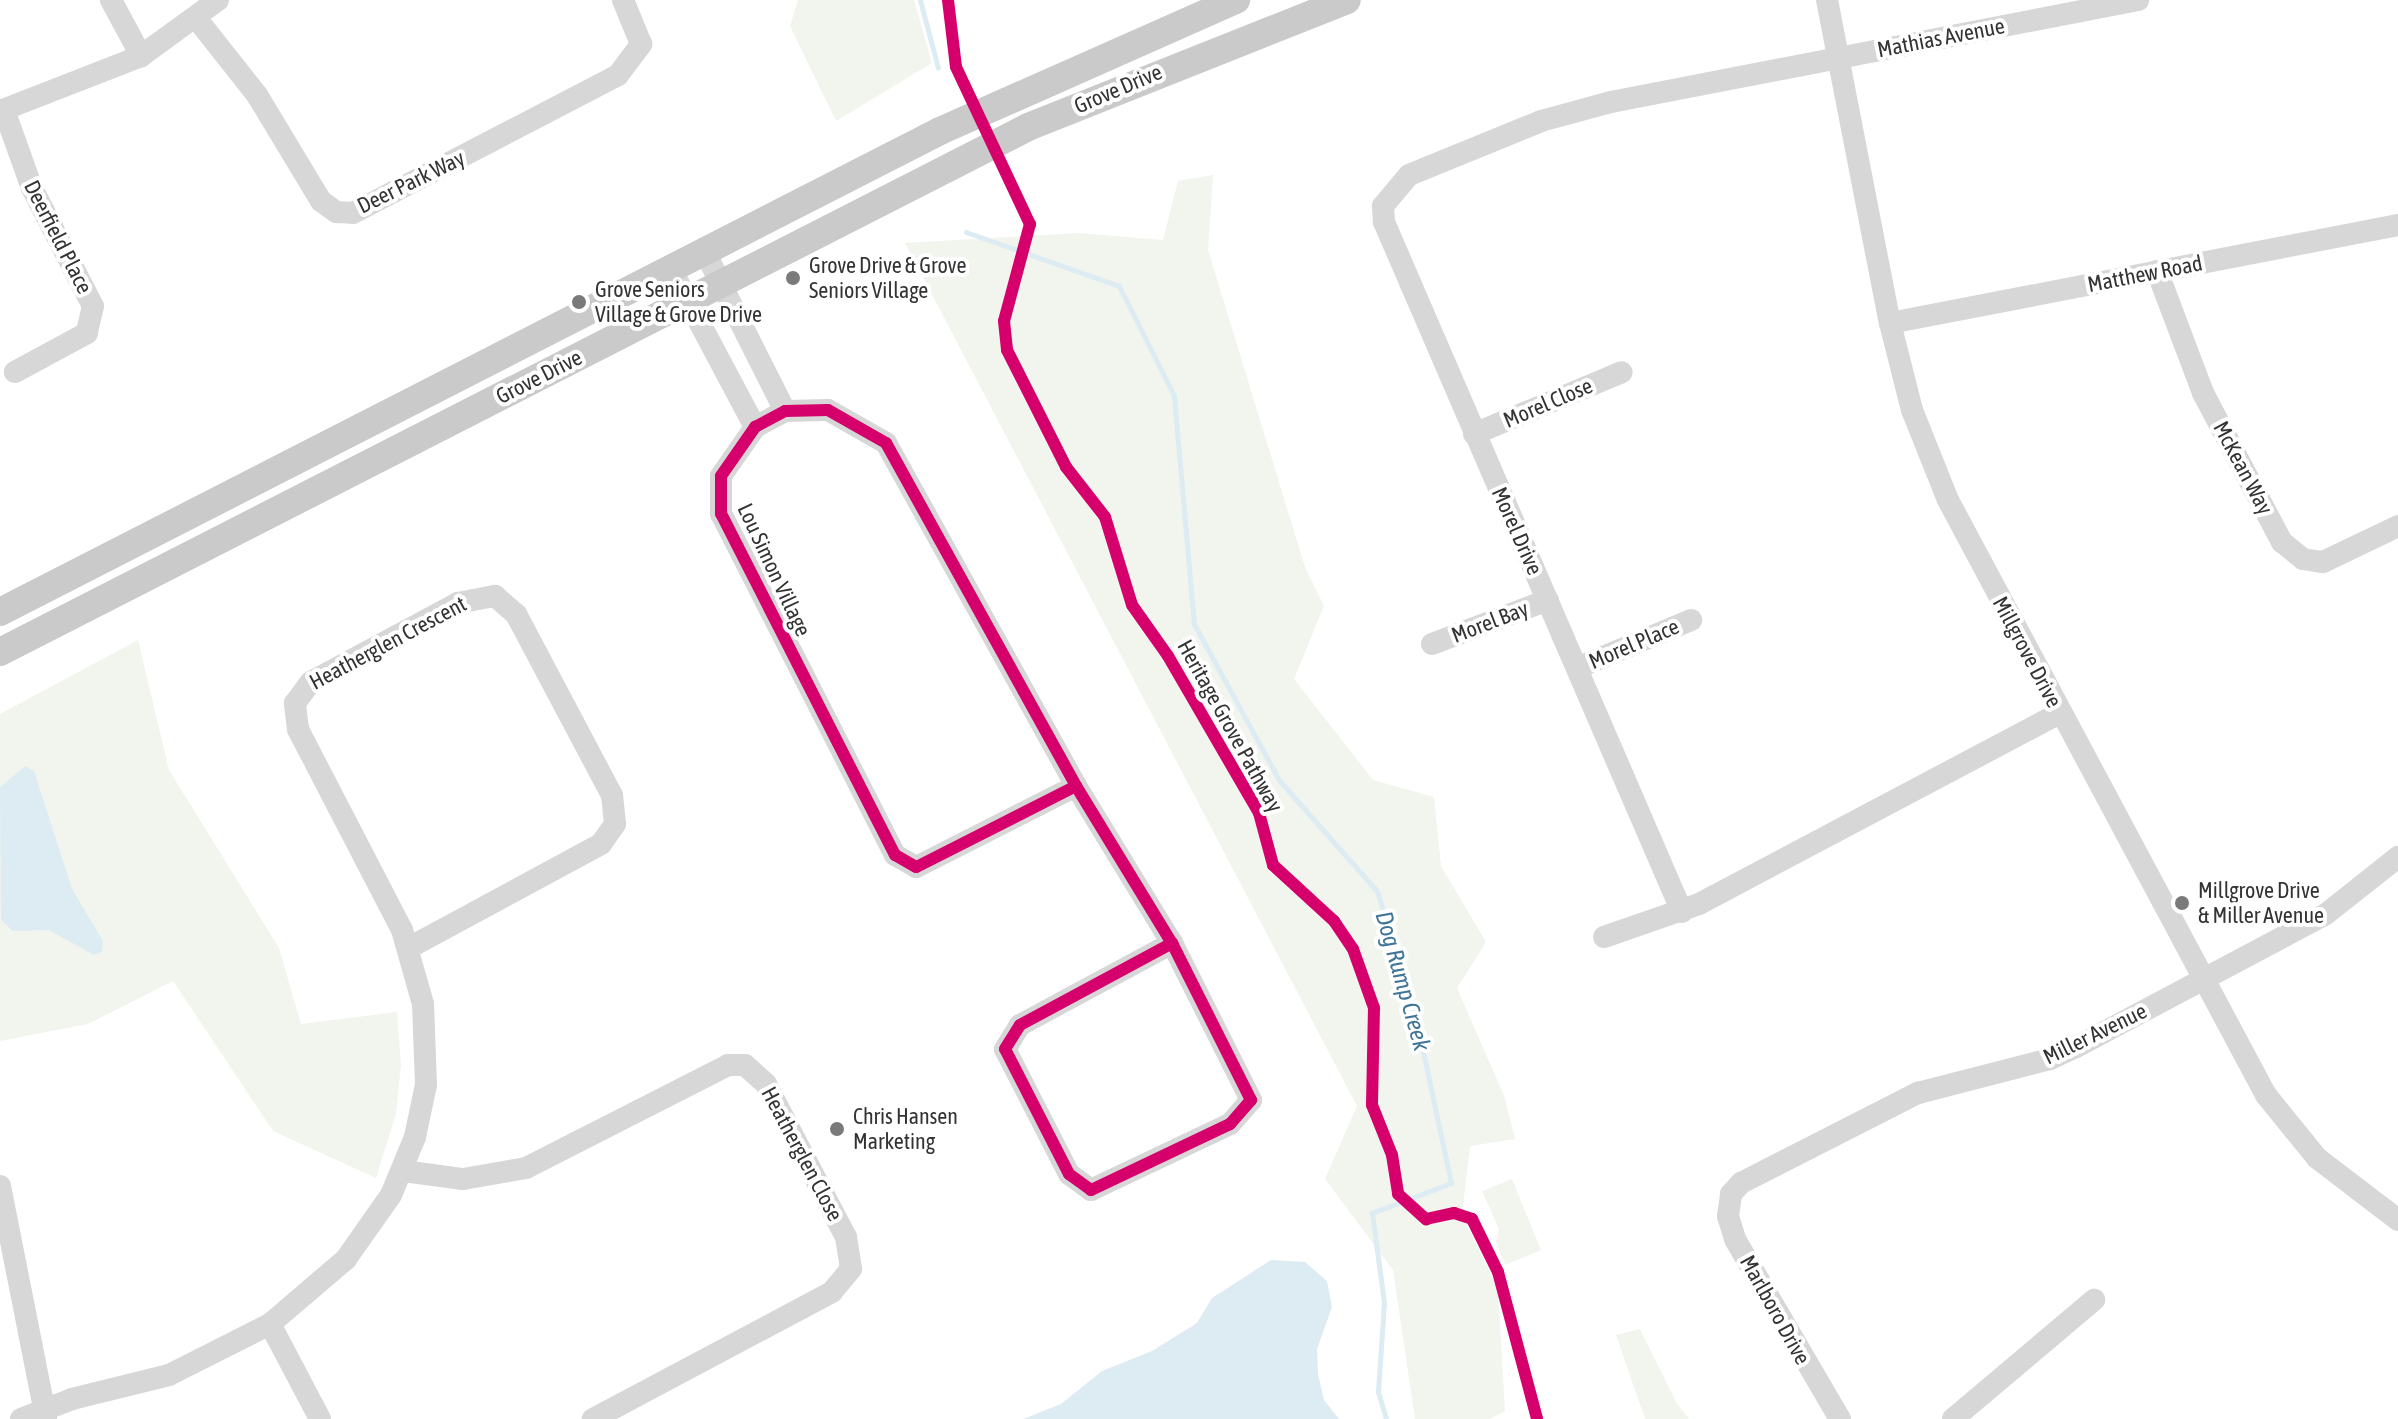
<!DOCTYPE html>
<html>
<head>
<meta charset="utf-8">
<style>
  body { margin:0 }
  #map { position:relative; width:2398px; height:1419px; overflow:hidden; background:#fff; font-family:"Asap Condensed",sans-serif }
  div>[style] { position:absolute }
  .green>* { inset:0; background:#f1f5ed }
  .water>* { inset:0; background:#ddebf3 }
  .stream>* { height:5px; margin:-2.5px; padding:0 2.5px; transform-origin:2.5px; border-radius:2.5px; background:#ddebf3 }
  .minor>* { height:22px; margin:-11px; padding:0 11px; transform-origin:11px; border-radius:11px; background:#d7d7d7 }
  .major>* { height:28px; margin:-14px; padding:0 14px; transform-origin:14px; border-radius:14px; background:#cacaca }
  .cycleway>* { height:12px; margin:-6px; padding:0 6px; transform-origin:6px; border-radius:6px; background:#d6006c }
  .dots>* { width:22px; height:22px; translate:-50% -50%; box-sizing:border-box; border:4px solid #fff; border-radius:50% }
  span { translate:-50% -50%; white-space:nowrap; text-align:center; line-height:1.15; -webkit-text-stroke:8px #fff; paint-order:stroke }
  .street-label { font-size:22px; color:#333 }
  .poi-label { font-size:22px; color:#333 }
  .left { translate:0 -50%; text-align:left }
  .water-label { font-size:24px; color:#3f7597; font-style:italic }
</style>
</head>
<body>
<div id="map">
  <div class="green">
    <i style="clip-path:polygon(798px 0,914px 0,932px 63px,836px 121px,790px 26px)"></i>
    <i style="clip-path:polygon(1213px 175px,1208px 250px,1305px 567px,1324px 606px,1294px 679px,1373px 780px,1434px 797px,1441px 866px,1486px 942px,1457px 988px,1505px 1098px,1515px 1139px,1470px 1146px,1462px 1215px,1498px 1289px,1505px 1411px,1490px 1419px,1415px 1419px,1393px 1270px,1325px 1179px,1357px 1106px,905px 243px,1078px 233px,1163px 240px,1178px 181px)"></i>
    <i style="clip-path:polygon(138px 640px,169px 770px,279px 948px,301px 1024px,397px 1012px,401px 1065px,396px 1114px,376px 1178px,273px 1131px,173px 981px,88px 1024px,0 1041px,0 714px)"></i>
    <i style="clip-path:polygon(1512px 1179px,1541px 1250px,1505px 1265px,1496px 1242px,1499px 1229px,1482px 1191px)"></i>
    <i style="clip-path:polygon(1640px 1329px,1676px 1402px,1689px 1419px,1645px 1419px,1616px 1335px)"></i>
  </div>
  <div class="water">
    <i style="clip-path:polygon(25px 766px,34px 771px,72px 889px,103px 941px,102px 952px,94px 955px,49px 930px,13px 931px,1px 920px,0 787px)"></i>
    <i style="clip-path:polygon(1271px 1260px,1305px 1262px,1327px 1281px,1332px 1307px,1317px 1349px,1318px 1374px,1324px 1400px,1339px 1419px,1023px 1419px,1061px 1404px,1102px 1371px,1152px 1351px,1197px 1323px,1212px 1298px)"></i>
  </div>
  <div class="stream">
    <i style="left:920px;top:0;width:70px;rotate:75.2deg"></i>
    <i style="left:966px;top:232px;width:162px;rotate:19.4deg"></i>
    <i style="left:1119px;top:286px;width:123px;rotate:63.4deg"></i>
    <i style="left:1174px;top:396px;width:229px;rotate:85deg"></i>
    <i style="left:1194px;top:624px;width:178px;rotate:61.4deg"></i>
    <i style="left:1279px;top:780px;width:148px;rotate:48.6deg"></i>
    <i style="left:1377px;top:891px;width:124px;rotate:72.6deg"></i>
    <i style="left:1414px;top:1009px;width:178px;rotate:78deg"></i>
    <i style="left:1451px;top:1183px;width:85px;rotate:159.2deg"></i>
    <i style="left:1372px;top:1213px;width:91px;rotate:82.4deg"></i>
    <i style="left:1384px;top:1303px;width:89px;rotate:93.9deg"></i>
    <i style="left:1378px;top:1392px;width:28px;rotate:73deg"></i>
  </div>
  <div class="minor">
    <i style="left:111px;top:0;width:64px;rotate:61.8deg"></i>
    <i style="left:1827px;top:0;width:329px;rotate:79deg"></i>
    <i style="left:1890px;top:323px;width:90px;rotate:75.8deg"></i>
    <i style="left:1912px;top:410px;width:97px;rotate:68.2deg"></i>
    <i style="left:1948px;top:500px;width:675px;rotate:61.88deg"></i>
    <i style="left:2266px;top:1095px;width:81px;rotate:51deg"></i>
    <i style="left:2317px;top:1158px;width:102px;rotate:37.4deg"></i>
    <i style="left:197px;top:19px;width:97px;rotate:51.7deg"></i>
    <i style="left:257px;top:95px;width:124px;rotate:58.9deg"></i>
    <i style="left:321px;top:201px;width:19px;rotate:36deg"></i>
    <i style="left:336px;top:212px;width:17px;rotate:3deg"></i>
    <i style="left:353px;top:213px;width:299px;rotate:-27.5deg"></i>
    <i style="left:618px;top:75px;width:39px;rotate:-53deg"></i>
    <i style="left:641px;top:44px;width:48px;rotate:-112.2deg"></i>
    <i style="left:4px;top:110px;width:83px;rotate:70.3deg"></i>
    <i style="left:32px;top:188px;width:133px;rotate:62.7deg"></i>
    <i style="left:93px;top:306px;width:28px;rotate:103deg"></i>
    <i style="left:87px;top:333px;width:82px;rotate:151.6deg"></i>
    <i style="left:0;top:111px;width:151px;rotate:-21.3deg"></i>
    <i style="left:141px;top:56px;width:95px;rotate:-36deg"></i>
    <i style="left:705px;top:252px;width:178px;rotate:63.3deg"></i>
    <i style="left:671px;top:269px;width:179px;rotate:62deg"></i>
    <i style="left:2157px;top:271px;width:130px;rotate:69.3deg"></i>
    <i style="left:2203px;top:393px;width:169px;rotate:62.1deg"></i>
    <i style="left:2282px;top:542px;width:27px;rotate:39deg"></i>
    <i style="left:2303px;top:559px;width:20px;rotate:9deg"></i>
    <i style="left:2323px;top:562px;width:83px;rotate:-25.6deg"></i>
    <i style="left:1890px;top:323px;width:517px;rotate:-10.92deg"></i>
    <i style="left:1474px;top:434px;width:160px;rotate:-22.7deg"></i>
    <i style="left:1432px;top:644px;width:124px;rotate:-20.8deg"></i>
    <i style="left:1577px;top:668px;width:124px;rotate:-22.8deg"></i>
    <i style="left:1076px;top:786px;width:179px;rotate:153.1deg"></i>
    <i style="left:916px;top:867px;width:24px;rotate:-150deg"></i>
    <i style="left:895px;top:855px;width:383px;rotate:-117deg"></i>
    <i style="left:721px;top:514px;width:38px;rotate:-90deg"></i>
    <i style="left:721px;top:476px;width:60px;rotate:-55.2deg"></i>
    <i style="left:755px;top:427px;width:34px;rotate:-28deg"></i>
    <i style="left:785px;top:411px;width:43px;rotate:-1.3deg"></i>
    <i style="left:828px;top:410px;width:67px;rotate:29.6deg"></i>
    <i style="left:886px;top:443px;width:392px;rotate:61deg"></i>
    <i style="left:1076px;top:786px;width:184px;rotate:58.6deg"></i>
    <i style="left:1172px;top:943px;width:176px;rotate:63.3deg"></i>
    <i style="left:1251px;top:1100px;width:32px;rotate:131deg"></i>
    <i style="left:1230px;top:1124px;width:154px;rotate:154.6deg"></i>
    <i style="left:1091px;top:1190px;width:27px;rotate:-144deg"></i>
    <i style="left:1069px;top:1174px;width:140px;rotate:-117.1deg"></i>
    <i style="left:1005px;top:1049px;width:28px;rotate:-58deg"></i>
    <i style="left:1020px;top:1025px;width:173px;rotate:-28.3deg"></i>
    <i style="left:1682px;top:912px;width:752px;rotate:-113.36deg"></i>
    <i style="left:1384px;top:222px;width:16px;rotate:-94deg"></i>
    <i style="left:1383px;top:206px;width:40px;rotate:-50deg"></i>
    <i style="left:1409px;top:175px;width:143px;rotate:-22.2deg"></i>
    <i style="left:1541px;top:121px;width:73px;rotate:-15.2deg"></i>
    <i style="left:1611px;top:102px;width:537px;rotate:-10.95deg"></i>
    <i style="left:1604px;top:937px;width:101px;rotate:-19.2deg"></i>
    <i style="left:1699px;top:904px;width:408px;rotate:-27.9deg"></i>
    <i style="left:403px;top:1171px;width:61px;rotate:7.6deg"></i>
    <i style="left:463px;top:1179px;width:64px;rotate:-9.9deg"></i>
    <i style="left:526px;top:1168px;width:227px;rotate:-27deg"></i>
    <i style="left:728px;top:1065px;width:17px"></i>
    <i style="left:745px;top:1065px;width:28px;rotate:42deg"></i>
    <i style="left:766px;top:1084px;width:173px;rotate:62.4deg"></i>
    <i style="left:846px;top:1237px;width:32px;rotate:81deg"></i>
    <i style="left:851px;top:1269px;width:30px;rotate:130deg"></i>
    <i style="left:832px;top:1292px;width:271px;rotate:152deg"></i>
    <i style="left:0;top:1186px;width:237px;rotate:78.8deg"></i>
    <i style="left:270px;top:1324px;width:107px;rotate:62.2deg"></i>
    <i style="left:21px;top:1419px;width:55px;rotate:-21.4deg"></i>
    <i style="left:72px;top:1399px;width:100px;rotate:-13.9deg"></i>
    <i style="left:169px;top:1375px;width:113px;rotate:-26.8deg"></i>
    <i style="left:270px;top:1324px;width:100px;rotate:-40.5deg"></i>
    <i style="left:346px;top:1259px;width:78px;rotate:-54.9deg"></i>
    <i style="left:391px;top:1195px;width:63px;rotate:-67.5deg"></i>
    <i style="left:415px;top:1137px;width:53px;rotate:-78.1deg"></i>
    <i style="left:426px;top:1085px;width:81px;rotate:-92.1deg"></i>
    <i style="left:423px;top:1004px;width:77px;rotate:-105.8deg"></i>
    <i style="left:402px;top:930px;width:226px;rotate:-117.4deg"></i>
    <i style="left:298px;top:729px;width:26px;rotate:-97deg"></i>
    <i style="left:295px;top:703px;width:26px;rotate:-53deg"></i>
    <i style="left:311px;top:682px;width:167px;rotate:-28.3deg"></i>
    <i style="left:458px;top:603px;width:38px;rotate:-11deg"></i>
    <i style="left:495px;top:596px;width:28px;rotate:41deg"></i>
    <i style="left:516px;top:614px;width:205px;rotate:62.1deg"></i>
    <i style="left:612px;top:795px;width:29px;rotate:84deg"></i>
    <i style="left:615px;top:824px;width:24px;rotate:125deg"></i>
    <i style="left:601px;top:844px;width:218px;rotate:151.6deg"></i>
    <i style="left:1840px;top:1419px;width:208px;rotate:-120.3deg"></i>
    <i style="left:1735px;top:1239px;width:24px;rotate:-107deg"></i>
    <i style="left:1728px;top:1216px;width:22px;rotate:-82deg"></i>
    <i style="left:1731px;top:1194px;width:15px;rotate:-48deg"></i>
    <i style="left:1741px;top:1183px;width:199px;rotate:-27deg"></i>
    <i style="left:1918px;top:1093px;width:136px;rotate:-14.4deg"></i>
    <i style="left:2050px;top:1059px;width:29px;rotate:-25deg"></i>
    <i style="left:2076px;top:1047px;width:283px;rotate:-28deg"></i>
    <i style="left:2326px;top:914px;width:92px;rotate:-38.4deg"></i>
    <i style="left:1953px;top:1419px;width:185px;rotate:-40.2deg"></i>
  </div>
  <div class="major">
    <i style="left:0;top:612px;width:1056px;rotate:-27.1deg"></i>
    <i style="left:940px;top:131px;width:324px;rotate:-23.9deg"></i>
    <i style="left:0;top:652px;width:1154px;rotate:-27.05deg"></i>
    <i style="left:1028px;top:127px;width:343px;rotate:-21.7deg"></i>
  </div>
  <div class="cycleway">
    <i style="left:948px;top:0;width:67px;rotate:83.2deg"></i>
    <i style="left:956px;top:67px;width:174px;rotate:64.8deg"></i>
    <i style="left:1030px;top:224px;width:100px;rotate:105deg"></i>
    <i style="left:1004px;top:321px;width:29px;rotate:84deg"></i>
    <i style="left:1007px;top:350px;width:131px;rotate:63.2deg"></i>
    <i style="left:1066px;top:467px;width:63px;rotate:52deg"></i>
    <i style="left:1105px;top:517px;width:92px;rotate:72.9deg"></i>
    <i style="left:1132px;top:605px;width:62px;rotate:54.8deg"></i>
    <i style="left:1168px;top:656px;width:181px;rotate:59.9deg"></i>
    <i style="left:1259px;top:813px;width:54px;rotate:74.9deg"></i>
    <i style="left:1273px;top:865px;width:83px;rotate:42.6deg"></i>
    <i style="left:1334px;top:921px;width:34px;rotate:56deg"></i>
    <i style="left:1353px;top:949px;width:63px;rotate:70.4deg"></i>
    <i style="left:1374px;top:1008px;width:97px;rotate:91.2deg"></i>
    <i style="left:1372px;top:1105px;width:54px;rotate:68.2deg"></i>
    <i style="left:1392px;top:1155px;width:39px;rotate:81deg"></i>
    <i style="left:1398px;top:1194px;width:38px;rotate:42deg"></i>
    <i style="left:1426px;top:1219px;width:29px;rotate:-12deg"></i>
    <i style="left:1454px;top:1213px;width:19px;rotate:18deg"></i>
    <i style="left:1472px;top:1219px;width:59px;rotate:63.9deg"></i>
    <i style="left:1498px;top:1272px;width:152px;rotate:75.1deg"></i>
    <i style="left:1076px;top:786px;width:179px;rotate:153.1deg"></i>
    <i style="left:916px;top:867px;width:24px;rotate:-150deg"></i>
    <i style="left:895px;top:855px;width:383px;rotate:-117deg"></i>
    <i style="left:721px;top:514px;width:38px;rotate:-90deg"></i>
    <i style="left:721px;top:476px;width:60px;rotate:-55.2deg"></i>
    <i style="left:755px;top:427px;width:34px;rotate:-28deg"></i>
    <i style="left:785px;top:411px;width:43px;rotate:-1.3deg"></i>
    <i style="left:828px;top:410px;width:67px;rotate:29.6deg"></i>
    <i style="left:886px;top:443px;width:392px;rotate:61deg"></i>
    <i style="left:1076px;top:786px;width:184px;rotate:58.6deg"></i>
    <i style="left:1172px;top:943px;width:176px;rotate:63.3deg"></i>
    <i style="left:1251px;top:1100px;width:32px;rotate:131deg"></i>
    <i style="left:1230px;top:1124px;width:154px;rotate:154.6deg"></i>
    <i style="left:1091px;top:1190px;width:27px;rotate:-144deg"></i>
    <i style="left:1069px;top:1174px;width:140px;rotate:-117.1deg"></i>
    <i style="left:1005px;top:1049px;width:28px;rotate:-58deg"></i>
    <i style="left:1020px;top:1025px;width:173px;rotate:-28.3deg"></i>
  </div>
  <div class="dots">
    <i style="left:793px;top:278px;background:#7a7a7a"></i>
    <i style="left:579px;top:302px;background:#7a7a7a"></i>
    <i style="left:2182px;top:903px;background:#7a7a7a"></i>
    <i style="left:837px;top:1129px;background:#7a7a7a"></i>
  </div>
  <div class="street-label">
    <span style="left:1941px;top:38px;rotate:-11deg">Mathias Avenue</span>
    <span style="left:1118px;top:89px;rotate:-23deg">Grove Drive</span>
    <span style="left:411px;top:182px;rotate:-26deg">Deer Park Way</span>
    <span style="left:58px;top:237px;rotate:63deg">Deerfield Place</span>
    <span style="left:2145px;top:274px;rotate:-11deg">Matthew Road</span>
    <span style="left:539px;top:377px;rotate:-27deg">Grove Drive</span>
    <span style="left:1548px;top:403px;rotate:-23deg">Morel Close</span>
    <span style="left:2243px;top:468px;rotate:62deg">McKean Way</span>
    <span style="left:1517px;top:531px;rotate:66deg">Morel Drive</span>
    <span style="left:774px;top:570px;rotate:65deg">Lou Simon Village</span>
    <span style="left:1490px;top:622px;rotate:-21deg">Morel Bay</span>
    <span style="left:388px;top:643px;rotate:-28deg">Heatherglen Crescent</span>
    <span style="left:1634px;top:644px;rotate:-23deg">Morel Place</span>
    <span style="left:2027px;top:652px;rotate:62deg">Millgrove Drive</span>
    <span style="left:1230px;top:726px;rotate:61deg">Heritage Grove Pathway</span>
    <span style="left:2095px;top:1034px;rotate:-26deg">Miller Avenue</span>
    <span style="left:802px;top:1154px;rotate:62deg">Heatherglen Close</span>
    <span style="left:1775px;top:1310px;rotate:61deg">Marlboro Drive</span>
  </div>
  <div class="poi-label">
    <span class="left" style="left:809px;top:278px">Grove Drive &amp; Grove<br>Seniors Village</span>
    <span class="left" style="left:595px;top:302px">Grove Seniors<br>Village &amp; Grove Drive</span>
    <span class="left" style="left:2198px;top:903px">Millgrove Drive<br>&amp; Miller Avenue</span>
    <span class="left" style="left:853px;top:1129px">Chris Hansen<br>Marketing</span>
  </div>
  <div class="water-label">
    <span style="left:1403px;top:981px;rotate:74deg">Dog Rump Creek</span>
  </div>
</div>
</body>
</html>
